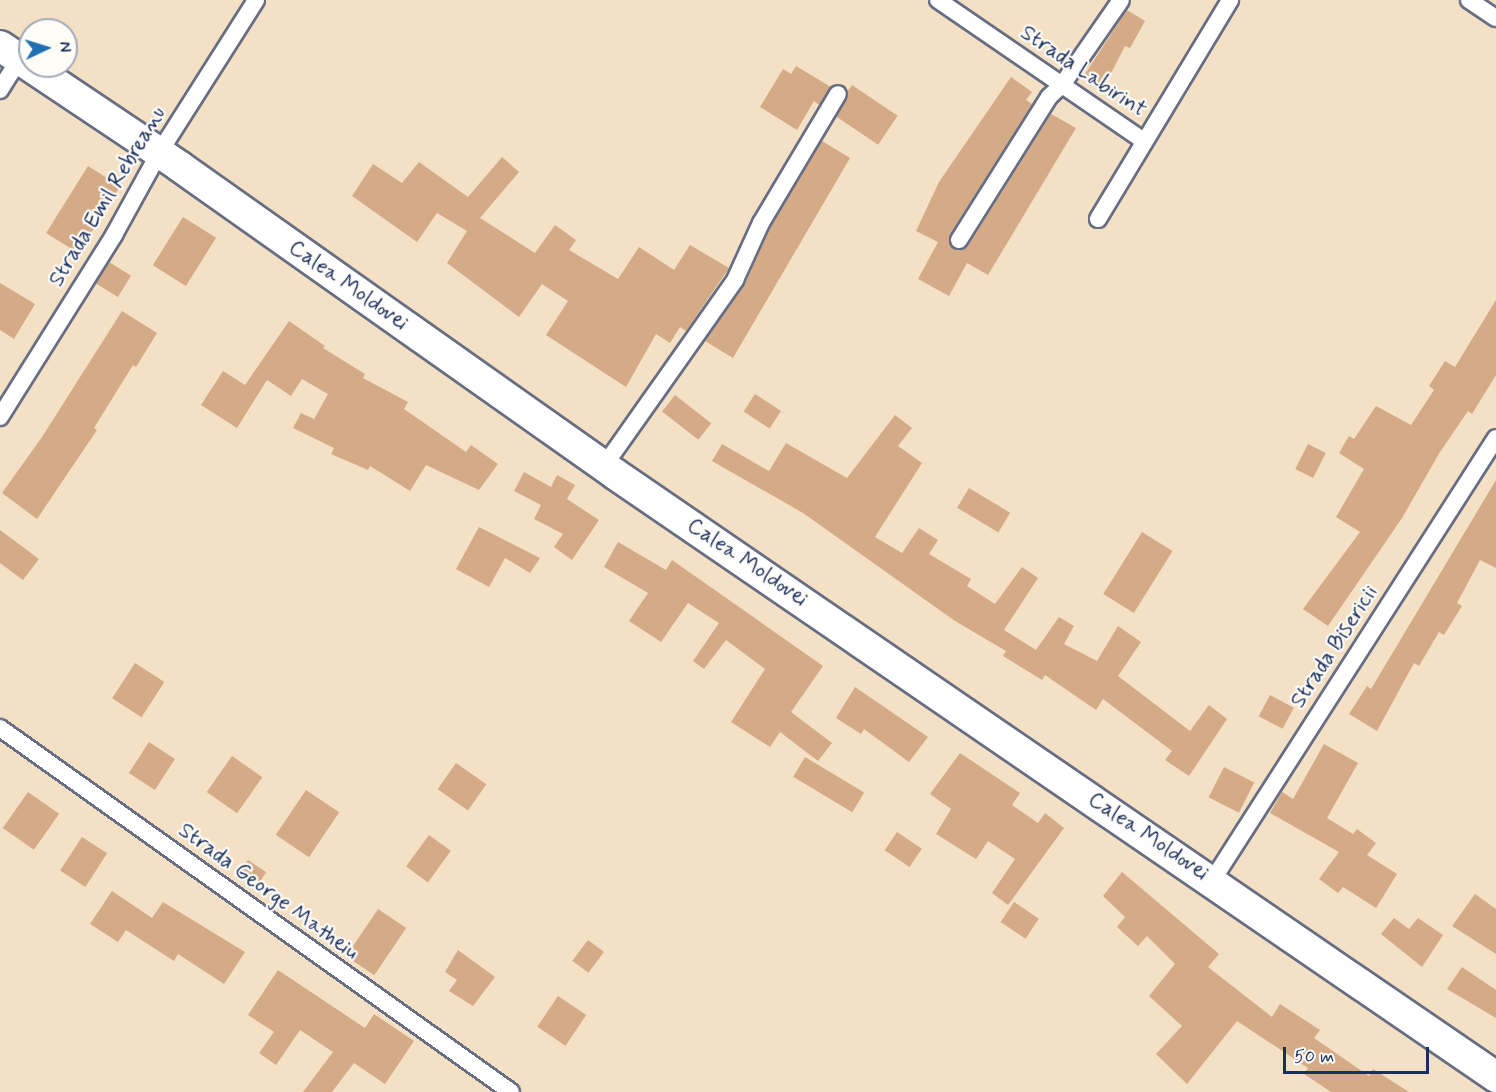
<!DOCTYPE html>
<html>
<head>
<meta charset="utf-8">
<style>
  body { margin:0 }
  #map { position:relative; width:1496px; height:1092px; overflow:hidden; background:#f3e0c5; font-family:Mynerve,sans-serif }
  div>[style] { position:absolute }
  .building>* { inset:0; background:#d5ab87; transform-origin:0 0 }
  .roads { filter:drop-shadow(2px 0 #676d82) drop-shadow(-2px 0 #676d82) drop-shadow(0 2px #676d82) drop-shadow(0 -2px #676d82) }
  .street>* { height:16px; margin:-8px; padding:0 8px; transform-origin:8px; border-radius:8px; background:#fff }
  .highway>* { height:30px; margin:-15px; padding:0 15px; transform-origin:15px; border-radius:15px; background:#fff }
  span { translate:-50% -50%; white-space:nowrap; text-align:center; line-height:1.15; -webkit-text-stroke:4.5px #fdfcf7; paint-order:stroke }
  .street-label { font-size:22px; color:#1b2f5e }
  .north { position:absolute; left:18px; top:18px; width:60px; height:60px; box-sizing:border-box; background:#fdfcf7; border:2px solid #a3aaba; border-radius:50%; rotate:86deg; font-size:16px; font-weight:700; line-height:24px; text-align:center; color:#1b2f5e }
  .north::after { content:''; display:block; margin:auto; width:21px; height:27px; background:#1f6fb2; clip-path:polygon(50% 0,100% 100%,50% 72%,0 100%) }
  .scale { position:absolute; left:1283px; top:1047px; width:146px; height:27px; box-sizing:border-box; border:3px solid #1b2f5e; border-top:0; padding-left:8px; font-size:18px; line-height:21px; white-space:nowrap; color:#1b2f5e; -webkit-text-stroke:4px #fdfcf7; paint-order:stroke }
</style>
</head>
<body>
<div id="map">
  <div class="building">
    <i style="clip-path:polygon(1127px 10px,1145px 21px,1130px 48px,1125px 46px,1104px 87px,1083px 77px)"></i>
    <i style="clip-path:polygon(796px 66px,831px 87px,819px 105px,814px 101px,797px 130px,760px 107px,783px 69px,791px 74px)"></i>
    <i style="clip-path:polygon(1011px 77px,1032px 92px,1026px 100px,1032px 104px,950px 234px,953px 249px,959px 250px,968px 246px,1051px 114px,1076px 128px,988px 275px,967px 263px,949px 296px,918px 279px,938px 242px,916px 231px,939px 182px)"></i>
    <i style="left:852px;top:85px;width:55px;height:35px;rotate:34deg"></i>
    <i style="clip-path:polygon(822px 141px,850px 158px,733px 358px,705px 341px,744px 286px,770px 228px)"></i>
    <i style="clip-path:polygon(502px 157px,519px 172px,480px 218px,535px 253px,555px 225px,576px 240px,569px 250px,618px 279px,639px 247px,674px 270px,690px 245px,729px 268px,686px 331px,680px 327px,670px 343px,656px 334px,626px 387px,546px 335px,568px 301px,542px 284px,519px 317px,447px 263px,467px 231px,437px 213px,417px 242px,352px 196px,373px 164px,402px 183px,419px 162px,468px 197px)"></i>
    <i style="left:88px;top:166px;width:38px;height:79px;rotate:32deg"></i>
    <i style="left:183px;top:217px;width:39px;height:57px;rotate:32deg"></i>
    <i style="left:109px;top:262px;width:26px;height:25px;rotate:32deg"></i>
    <i style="clip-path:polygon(0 283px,35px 304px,14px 339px,0 330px)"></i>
    <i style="clip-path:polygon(1496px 300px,1496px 375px,1472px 414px,1468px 411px,1440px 452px,1402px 518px,1328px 626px,1303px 609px,1360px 532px,1336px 517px,1364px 469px,1339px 453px,1349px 436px,1354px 439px,1376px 406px,1411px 425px,1434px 390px,1429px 386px,1445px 361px,1455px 367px)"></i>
    <i style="clip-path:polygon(122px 311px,157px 333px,136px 367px,133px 365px,94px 428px,97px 430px,37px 519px,2px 493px,42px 437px)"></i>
    <i style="clip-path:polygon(289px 321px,325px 346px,323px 348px,365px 374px,363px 378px,408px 402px,404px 409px,466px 452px,471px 445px,498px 464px,479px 490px,426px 465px,410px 491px,370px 466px,368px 470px,331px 454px,334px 448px,293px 428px,301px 413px,314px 419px,328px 394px,302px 379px,291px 396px,267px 380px,237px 428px,201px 405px,223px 371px,245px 385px)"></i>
    <i style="left:755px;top:394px;width:31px;height:21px;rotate:33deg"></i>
    <i style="left:675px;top:395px;width:46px;height:21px;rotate:38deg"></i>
    <i style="clip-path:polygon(895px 415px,912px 428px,898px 446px,922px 463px,875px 537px,902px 553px,919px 528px,938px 540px,929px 554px,971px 579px,967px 586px,995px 604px,1022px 567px,1038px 578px,1004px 630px,1036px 650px,1059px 617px,1074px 626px,1064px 644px,1097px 661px,1118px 626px,1141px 642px,1118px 676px,1190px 731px,1209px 705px,1227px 719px,1189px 776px,1165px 760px,1172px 751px,1103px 699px,1096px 710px,1045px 675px,1042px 680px,1003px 656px,1006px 651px,955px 621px,803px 513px,712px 461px,722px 444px,769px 471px,786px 443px,847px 478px)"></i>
    <i style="left:1308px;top:444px;width:20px;height:28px;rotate:27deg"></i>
    <i style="clip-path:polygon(524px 472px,551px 487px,557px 475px,575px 485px,567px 499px,599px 520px,572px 560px,554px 547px,563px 534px,534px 519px,541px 505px,514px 491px)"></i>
    <i style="clip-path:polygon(1496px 480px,1496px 568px,1480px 560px,1457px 603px,1462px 606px,1444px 635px,1439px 632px,1419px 666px,1414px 663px,1377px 731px,1349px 714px,1367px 686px,1371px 689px)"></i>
    <i style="left:969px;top:488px;width:48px;height:23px;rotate:31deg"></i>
    <i style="clip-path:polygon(479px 527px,540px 558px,530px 573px,505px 558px,489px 587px,456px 569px)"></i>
    <i style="clip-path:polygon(0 530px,39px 559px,23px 580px,0 563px)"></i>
    <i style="left:1142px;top:532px;width:36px;height:73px;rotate:32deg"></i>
    <i style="clip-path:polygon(618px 542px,666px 570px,672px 560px,823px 666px,791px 712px,832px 743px,818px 761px,780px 732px,770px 747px,731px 722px,765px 669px,726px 640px,704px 669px,693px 661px,719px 623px,688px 603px,661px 642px,629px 621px,648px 593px,604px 567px)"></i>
    <i style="left:135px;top:663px;width:35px;height:42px;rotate:33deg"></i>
    <i style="clip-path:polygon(855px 687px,928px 737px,909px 762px,864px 729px,861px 734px,836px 718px)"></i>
    <i style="left:1270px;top:695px;width:27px;height:24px;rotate:28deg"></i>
    <i style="left:149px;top:742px;width:31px;height:37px;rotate:33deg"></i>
    <i style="clip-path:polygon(1324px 744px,1358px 763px,1327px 818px,1353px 834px,1357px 829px,1376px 843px,1367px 855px,1397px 874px,1376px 908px,1343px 887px,1338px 893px,1319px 879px,1339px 852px,1270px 813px,1282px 792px,1293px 799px)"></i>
    <i style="clip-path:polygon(960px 753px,1020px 793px,1012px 805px,1038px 823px,1045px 813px,1064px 828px,1008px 905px,992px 893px,1015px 859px,988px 841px,976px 859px,936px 834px,951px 809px,930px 794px)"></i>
    <i style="left:232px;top:756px;width:37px;height:44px;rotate:35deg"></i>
    <i style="left:805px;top:757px;width:69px;height:23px;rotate:31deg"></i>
    <i style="left:456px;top:763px;width:37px;height:32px;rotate:35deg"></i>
    <i style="left:1224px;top:767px;width:34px;height:34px;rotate:27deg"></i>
    <i style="left:306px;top:790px;width:40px;height:54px;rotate:34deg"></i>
    <i style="left:28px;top:792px;width:38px;height:44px;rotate:35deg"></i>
    <i style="left:897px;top:832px;width:30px;height:22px;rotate:34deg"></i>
    <i style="left:429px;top:835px;width:27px;height:39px;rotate:36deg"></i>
    <i style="left:82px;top:837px;width:30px;height:40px;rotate:33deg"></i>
    <i style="left:248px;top:860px;width:22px;height:19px;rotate:34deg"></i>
    <i style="clip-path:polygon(1122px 872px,1219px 954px,1208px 967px,1272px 1017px,1280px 1004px,1320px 1030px,1314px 1038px,1369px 1076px,1373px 1069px,1409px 1092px,1331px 1092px,1304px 1074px,1308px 1068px,1237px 1021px,1187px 1084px,1156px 1054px,1182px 1026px,1149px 996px,1175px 964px,1147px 936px,1138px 946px,1117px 927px,1125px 917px,1103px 896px)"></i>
    <i style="clip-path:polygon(112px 891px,152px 918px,163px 902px,245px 952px,224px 984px,178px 954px,174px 961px,126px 930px,118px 942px,90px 924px)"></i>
    <i style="clip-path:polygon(1475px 894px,1496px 909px,1496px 954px,1452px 926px)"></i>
    <i style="left:1014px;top:902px;width:30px;height:24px;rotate:34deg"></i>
    <i style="left:378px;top:909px;width:34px;height:57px;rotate:34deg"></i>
    <i style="clip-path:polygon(1394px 918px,1409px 929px,1418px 918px,1443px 935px,1422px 967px,1381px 934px)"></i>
    <i style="left:588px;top:940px;width:20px;height:26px;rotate:37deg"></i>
    <i style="clip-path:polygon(458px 950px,495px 977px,473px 1006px,449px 991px,457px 980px,445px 972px)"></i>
    <i style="clip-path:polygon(1462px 967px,1496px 990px,1496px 1018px,1447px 989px)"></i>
    <i style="clip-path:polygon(278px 970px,365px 1028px,374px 1014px,414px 1041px,385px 1084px,354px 1063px,332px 1092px,303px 1092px,333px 1052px,300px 1030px,276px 1065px,259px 1053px,274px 1032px,248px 1015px)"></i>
    <i style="left:558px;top:996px;width:34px;height:37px;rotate:34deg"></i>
  </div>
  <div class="roads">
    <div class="street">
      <i style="left:938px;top:0;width:250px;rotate:34.4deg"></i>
      <i style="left:1469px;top:0;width:32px;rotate:34deg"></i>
      <i style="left:0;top:90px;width:36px;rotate:-58deg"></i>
      <i style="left:1098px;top:219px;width:256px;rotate:-58.9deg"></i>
      <i style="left:959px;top:240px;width:169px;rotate:-57.8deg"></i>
      <i style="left:1049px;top:97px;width:18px;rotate:-43deg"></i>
      <i style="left:1062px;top:85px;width:103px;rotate:-55.2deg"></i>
      <i style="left:0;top:417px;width:215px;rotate:-57.9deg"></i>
      <i style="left:114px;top:235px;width:94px;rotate:-61.2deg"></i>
      <i style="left:159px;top:153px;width:181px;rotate:-57.6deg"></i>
      <i style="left:604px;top:466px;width:228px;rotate:-54.8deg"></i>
      <i style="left:735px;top:280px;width:63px;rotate:-65.5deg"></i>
      <i style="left:761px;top:223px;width:150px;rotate:-59.2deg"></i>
      <i style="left:0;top:728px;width:627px;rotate:35.46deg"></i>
      <i style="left:1212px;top:881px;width:526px;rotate:-57.34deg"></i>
    </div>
    <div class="highway">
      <i style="left:0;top:46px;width:216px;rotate:33.8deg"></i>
      <i style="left:179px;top:166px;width:534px;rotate:35.24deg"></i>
      <i style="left:615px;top:474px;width:1068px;rotate:34.39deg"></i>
    </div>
  </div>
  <div class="street-label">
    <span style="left:1083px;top:72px;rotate:34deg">Strada Labirint</span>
    <span style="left:108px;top:197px;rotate:-59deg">Strada Emil Rebreanu</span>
    <span style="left:348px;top:286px;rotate:35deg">Calea Moldovei</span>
    <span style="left:747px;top:563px;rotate:34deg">Calea Moldovei</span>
    <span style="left:1335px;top:647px;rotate:-57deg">Strada Bisericii</span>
    <span style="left:1148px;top:837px;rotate:34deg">Calea Moldovei</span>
    <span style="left:268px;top:892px;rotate:36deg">Strada George Matheiu</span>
  </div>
  <div class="north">N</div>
  <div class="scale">50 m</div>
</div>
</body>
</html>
